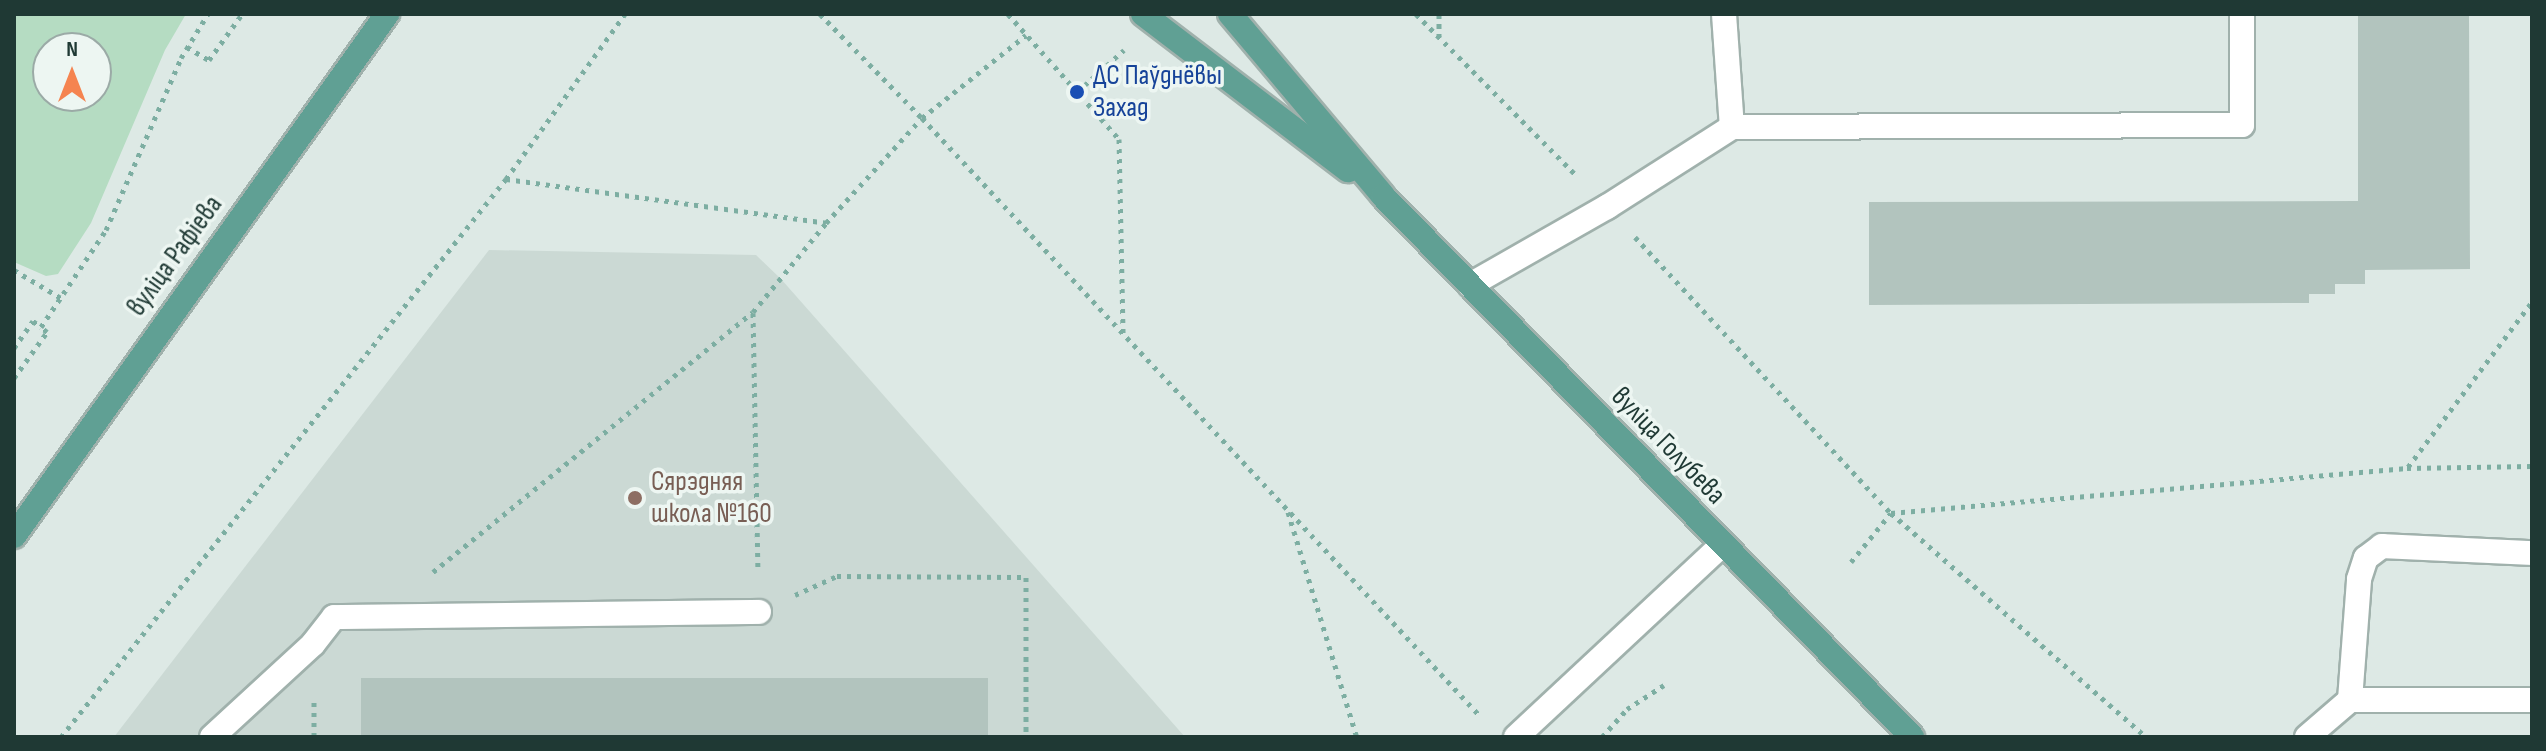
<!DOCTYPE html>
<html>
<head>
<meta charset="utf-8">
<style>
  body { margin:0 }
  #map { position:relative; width:2546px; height:751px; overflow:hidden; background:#dde9e5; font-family:"Sofia Sans Condensed",sans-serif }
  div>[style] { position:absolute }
  .built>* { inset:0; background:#cbd9d4 }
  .green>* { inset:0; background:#b5dcc2 }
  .building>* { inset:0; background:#b2c4be; transform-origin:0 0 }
  .path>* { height:5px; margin-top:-2.5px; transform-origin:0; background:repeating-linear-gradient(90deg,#7daea2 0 4px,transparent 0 10px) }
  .roads { filter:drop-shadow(2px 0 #a0b1ac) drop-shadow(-2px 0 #a0b1ac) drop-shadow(0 2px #a0b1ac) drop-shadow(0 -2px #a0b1ac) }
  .minor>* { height:24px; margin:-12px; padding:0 12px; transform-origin:12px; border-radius:12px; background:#fff }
  .major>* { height:24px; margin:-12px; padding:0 12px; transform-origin:12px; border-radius:12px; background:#60a094 }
  .dots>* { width:22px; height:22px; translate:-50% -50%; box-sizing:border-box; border:4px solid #edf6f2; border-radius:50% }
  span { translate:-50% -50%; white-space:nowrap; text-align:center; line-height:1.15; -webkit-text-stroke:7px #edf6f2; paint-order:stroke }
  .transit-label { font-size:28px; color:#164399 }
  .left { translate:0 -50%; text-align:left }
  .street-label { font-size:28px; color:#1f3934 }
  .education-label { font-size:28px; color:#785e54 }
  .frame { position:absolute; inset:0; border:16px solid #1f3934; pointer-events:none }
  .north { position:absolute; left:32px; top:32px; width:80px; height:80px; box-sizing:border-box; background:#edf6f2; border:2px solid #9baaa6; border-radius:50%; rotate:0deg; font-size:22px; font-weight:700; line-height:32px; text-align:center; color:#1f3934 }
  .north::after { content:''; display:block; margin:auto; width:28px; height:36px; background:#f58450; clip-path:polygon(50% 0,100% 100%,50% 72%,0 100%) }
</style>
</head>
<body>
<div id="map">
  <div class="built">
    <i style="clip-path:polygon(489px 250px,756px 255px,781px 279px,1185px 737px,114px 737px)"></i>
  </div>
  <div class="green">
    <i style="clip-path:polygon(evenodd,14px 14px,186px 14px,165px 50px,91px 223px,58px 274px,46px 276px,14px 262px,14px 14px,48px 48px,96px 48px,96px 96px,48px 96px,48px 48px)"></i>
  </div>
  <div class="building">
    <i style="clip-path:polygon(2358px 14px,2469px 14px,2470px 269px,2365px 270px,2365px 284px,2335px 284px,2335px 294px,2309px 294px,2309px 303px,1869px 305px,1869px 202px,2358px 201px)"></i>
    <i style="left:361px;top:678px;width:627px;height:59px"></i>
  </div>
  <div class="path">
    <i style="left:820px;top:14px;width:146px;rotate:45.6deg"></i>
    <i style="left:922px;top:118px;width:818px;rotate:46.98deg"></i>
    <i style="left:1008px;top:14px;width:167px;rotate:48.4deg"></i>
    <i style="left:1119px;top:139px;width:194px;rotate:88.8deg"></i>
    <i style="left:1416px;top:14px;width:227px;rotate:45.2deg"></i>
    <i style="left:1439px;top:14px;width:23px;rotate:90deg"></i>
    <i style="left:187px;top:47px;width:26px;rotate:31deg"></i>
    <i style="left:209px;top:60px;width:57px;rotate:-54.3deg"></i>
    <i style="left:1077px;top:92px;width:63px;rotate:-41.8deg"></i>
    <i style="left:506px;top:179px;width:323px;rotate:7.8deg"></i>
    <i style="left:1635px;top:237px;width:376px;rotate:47.2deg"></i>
    <i style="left:1891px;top:513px;width:339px;rotate:41.3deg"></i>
    <i style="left:14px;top:270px;width:55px;rotate:30.8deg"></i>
    <i style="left:753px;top:313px;width:258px;rotate:88.9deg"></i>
    <i style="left:14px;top:348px;width:33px;rotate:-55deg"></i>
    <i style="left:33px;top:321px;width:10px;rotate:37deg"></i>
    <i style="left:41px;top:327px;width:117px;rotate:-56.2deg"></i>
    <i style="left:106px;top:230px;width:188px;rotate:-66.4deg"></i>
    <i style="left:181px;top:58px;width:52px;rotate:-58.5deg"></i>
    <i style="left:14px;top:378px;width:57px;rotate:-54.3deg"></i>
    <i style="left:47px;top:332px;width:8px;rotate:-140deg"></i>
    <i style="left:2408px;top:467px;width:206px;rotate:-53.1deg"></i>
    <i style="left:1288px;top:512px;width:235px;rotate:73deg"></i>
    <i style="left:1851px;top:562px;width:63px;rotate:-50.8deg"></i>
    <i style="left:1891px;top:513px;width:518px;rotate:-4.98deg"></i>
    <i style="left:2407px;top:468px;width:125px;rotate:-0.9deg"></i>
    <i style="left:433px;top:572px;width:412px;rotate:-39.1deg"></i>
    <i style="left:753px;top:312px;width:115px;rotate:-50.6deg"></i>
    <i style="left:826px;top:223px;width:142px;rotate:-47.6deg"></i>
    <i style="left:922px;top:118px;width:133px;rotate:-38.6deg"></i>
    <i style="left:795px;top:595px;width:46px;rotate:-24.3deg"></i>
    <i style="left:837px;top:576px;width:189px;rotate:0.3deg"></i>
    <i style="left:1026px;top:577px;width:160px;rotate:90deg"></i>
    <i style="left:314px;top:702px;width:35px;rotate:90deg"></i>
    <i style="left:61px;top:737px;width:714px;rotate:-51.43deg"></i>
    <i style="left:506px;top:179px;width:203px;rotate:-54.2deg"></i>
    <i style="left:1602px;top:737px;width:38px;rotate:-48deg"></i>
    <i style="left:1627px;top:709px;width:44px;rotate:-33deg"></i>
  </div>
  <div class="roads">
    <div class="minor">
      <i style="left:1724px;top:14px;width:113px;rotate:86deg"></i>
      <i style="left:1470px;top:285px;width:158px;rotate:-29.7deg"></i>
      <i style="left:1607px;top:207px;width:148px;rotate:-32.6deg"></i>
      <i style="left:1732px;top:127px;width:510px;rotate:-0.22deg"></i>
      <i style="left:2242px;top:125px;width:111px;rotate:-90deg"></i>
      <i style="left:2350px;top:700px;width:121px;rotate:-85.7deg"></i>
      <i style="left:2359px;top:579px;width:22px;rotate:-72deg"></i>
      <i style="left:2366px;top:558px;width:20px;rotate:-37deg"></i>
      <i style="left:2382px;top:546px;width:150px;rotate:2.7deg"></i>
      <i style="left:212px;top:737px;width:137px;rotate:-42.6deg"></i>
      <i style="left:313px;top:644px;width:34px;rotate:-52deg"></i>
      <i style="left:334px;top:617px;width:425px;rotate:-0.7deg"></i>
      <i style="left:1516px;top:737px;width:282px;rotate:-43deg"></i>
      <i style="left:2307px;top:737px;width:57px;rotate:-40.7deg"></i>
      <i style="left:2350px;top:700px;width:182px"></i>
    </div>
    <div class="major">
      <i style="left:1143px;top:14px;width:258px;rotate:37.3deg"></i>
      <i style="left:1230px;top:14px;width:238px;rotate:49.9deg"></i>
      <i style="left:1383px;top:196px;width:757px;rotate:45.64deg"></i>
      <i style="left:14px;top:536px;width:642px;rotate:-54.45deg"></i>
    </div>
  </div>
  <div class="dots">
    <i style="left:1077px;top:92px;background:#1a4fb4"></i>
    <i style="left:635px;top:498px;background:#8d6e63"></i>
  </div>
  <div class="transit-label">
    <span class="left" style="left:1093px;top:92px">ДС Паўднёвы<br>Захад</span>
  </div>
  <div class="street-label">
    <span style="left:175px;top:256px;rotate:-54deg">вуліца Рафіева</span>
    <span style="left:1668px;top:446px;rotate:46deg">вуліца Голубева</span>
  </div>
  <div class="education-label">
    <span class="left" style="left:651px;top:498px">Сярэдняя<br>школа №160</span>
  </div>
  <div class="frame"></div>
  <div class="north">N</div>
</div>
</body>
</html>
